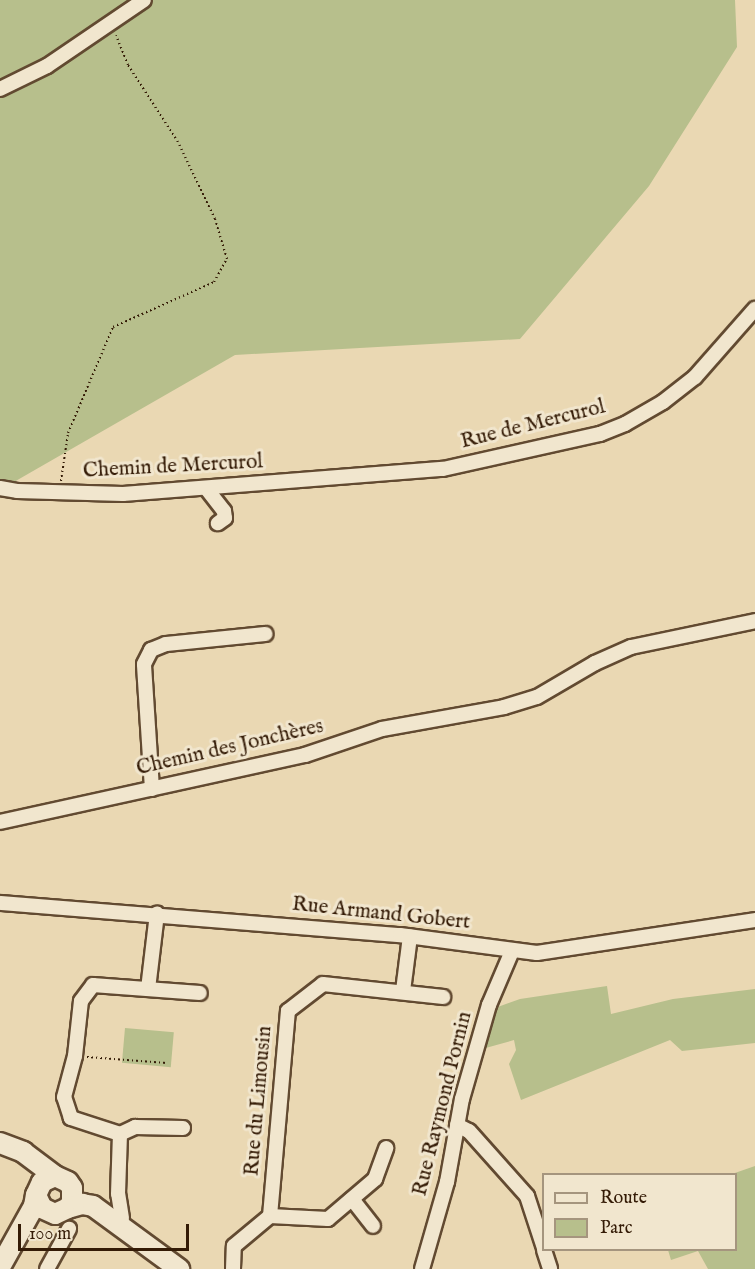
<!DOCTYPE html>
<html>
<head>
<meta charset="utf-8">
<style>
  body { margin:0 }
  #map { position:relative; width:755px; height:1269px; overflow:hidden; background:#ead8b3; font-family:"IM FELL English",serif }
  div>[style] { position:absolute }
  .green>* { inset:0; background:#b7bf8c; transform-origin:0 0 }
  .path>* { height:2px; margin-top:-1px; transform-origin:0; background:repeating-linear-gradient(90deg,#341b06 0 1.5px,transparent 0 4.5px) }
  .roads { filter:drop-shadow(2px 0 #624a31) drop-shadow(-2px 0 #624a31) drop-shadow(0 2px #624a31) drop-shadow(0 -2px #624a31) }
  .minor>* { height:14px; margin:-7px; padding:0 7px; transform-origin:7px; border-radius:7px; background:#f1e6ce }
  .secondary>* { height:20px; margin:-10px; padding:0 10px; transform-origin:10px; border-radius:10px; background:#f1e6ce }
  span { translate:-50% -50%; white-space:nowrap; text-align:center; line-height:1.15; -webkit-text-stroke:6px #f1e6ce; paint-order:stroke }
  .street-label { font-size:21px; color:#341b06 }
  .legend { position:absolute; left:542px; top:1173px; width:195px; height:78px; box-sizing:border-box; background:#f1e6ce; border:2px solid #a5957e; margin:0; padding:8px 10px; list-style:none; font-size:18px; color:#341b06 }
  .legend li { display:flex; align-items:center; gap:12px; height:30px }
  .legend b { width:30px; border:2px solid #a5957e }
  .scale { position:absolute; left:18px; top:1224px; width:171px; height:27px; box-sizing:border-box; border:3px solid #341b06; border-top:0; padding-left:8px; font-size:18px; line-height:21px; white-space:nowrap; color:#341b06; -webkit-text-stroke:4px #f1e6ce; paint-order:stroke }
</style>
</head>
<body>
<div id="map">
  <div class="green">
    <i style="clip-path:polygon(0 0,735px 0,737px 47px,649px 186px,520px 339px,235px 355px,0 490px)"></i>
    <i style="clip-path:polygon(607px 986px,611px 1014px,673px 999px,755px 989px,755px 1043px,682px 1051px,670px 1040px,521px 1100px,509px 1064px,516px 1050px,514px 1040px,482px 1049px,495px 1008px,520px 999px)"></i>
    <i style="left:125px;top:1028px;width:49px;height:35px;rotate:5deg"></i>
    <i style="clip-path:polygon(755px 1166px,755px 1269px,708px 1269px,698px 1251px,671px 1260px,668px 1250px,736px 1250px,736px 1174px,732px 1174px)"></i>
  </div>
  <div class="path">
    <i style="left:61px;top:481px;width:49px;rotate:-81.7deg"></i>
    <i style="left:68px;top:433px;width:115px;rotate:-67deg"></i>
    <i style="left:113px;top:327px;width:111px;rotate:-24deg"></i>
    <i style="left:214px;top:282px;width:26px;rotate:-61deg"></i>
    <i style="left:227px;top:259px;width:42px;rotate:-106.7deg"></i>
    <i style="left:215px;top:219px;width:85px;rotate:-115.7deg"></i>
    <i style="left:178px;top:142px;width:92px;rotate:-123deg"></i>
    <i style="left:128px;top:65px;width:32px;rotate:-112deg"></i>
    <i style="left:87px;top:1057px;width:80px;rotate:4.3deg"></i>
  </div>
  <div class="roads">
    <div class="minor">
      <i style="left:0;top:89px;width:52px;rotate:-26.1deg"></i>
      <i style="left:47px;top:66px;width:117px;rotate:-34.2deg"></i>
      <i style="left:0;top:488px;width:17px;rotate:10deg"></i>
      <i style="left:17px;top:491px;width:106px;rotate:1.6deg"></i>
      <i style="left:123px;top:494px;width:321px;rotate:-4.5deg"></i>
      <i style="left:443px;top:469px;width:161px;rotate:-12.6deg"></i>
      <i style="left:600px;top:434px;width:27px;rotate:-22deg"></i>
      <i style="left:625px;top:424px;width:44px;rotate:-30.1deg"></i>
      <i style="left:663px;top:402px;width:41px;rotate:-38deg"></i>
      <i style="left:695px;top:377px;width:91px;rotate:-48.6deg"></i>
      <i style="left:206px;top:488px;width:29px;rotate:52deg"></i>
      <i style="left:224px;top:511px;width:7px;rotate:82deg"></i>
      <i style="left:225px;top:518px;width:9px;rotate:144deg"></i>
      <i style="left:152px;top:789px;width:125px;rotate:-93.7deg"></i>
      <i style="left:144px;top:664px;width:16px;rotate:-63deg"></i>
      <i style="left:151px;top:650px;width:16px;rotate:-22deg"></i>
      <i style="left:166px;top:644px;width:100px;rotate:-5.8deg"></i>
      <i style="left:0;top:822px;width:312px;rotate:-12.4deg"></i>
      <i style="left:305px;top:755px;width:81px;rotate:-18.7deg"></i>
      <i style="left:382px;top:729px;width:124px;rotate:-10.2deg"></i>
      <i style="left:504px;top:707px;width:34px;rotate:-17deg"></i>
      <i style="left:537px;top:697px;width:67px;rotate:-30.4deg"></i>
      <i style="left:595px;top:663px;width:39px;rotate:-24deg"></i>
      <i style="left:631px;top:647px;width:127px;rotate:-11.8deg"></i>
      <i style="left:0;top:903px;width:401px;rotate:4.6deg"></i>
      <i style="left:400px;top:935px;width:138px;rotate:7.5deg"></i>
      <i style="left:537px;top:953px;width:220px;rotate:-8.6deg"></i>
      <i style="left:148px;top:989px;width:76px;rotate:-83.2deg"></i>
      <i style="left:403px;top:991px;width:55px;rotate:-82.7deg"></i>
      <i style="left:457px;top:1125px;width:13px;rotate:27deg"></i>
      <i style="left:469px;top:1131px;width:87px;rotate:48.3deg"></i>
      <i style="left:527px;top:1196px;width:55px;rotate:71.9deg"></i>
      <i style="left:120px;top:1134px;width:17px;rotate:-25deg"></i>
      <i style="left:135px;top:1127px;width:48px;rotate:1.2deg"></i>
      <i style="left:352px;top:1199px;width:34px;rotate:52deg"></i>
      <i style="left:270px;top:1216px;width:206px;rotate:-85deg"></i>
      <i style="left:288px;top:1011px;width:44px;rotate:-37.6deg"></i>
      <i style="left:323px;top:984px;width:121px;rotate:6.2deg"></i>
      <i style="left:122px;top:1218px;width:24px;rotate:-99deg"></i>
      <i style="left:118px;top:1194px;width:60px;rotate:-88.1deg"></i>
      <i style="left:120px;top:1134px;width:52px;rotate:-161.9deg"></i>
      <i style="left:71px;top:1118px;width:22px;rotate:-108deg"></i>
      <i style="left:64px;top:1097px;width:42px;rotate:-75deg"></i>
      <i style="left:75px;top:1056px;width:55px;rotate:-83.8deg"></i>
      <i style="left:81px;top:1001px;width:20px;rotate:-53deg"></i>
      <i style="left:93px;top:985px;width:107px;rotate:4.3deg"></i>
      <i style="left:544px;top:1250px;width:20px;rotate:72deg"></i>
      <i style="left:47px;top:1269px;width:46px;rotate:-61.2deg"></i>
      <i style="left:233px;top:1269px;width:23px;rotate:-88deg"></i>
      <i style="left:234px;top:1246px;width:47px;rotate:-39.8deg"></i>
      <i style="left:270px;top:1216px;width:58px;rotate:3deg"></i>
      <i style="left:328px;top:1219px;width:62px;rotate:-40.4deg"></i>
      <i style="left:375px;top:1179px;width:33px;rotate:-70deg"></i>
      <i style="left:422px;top:1269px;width:91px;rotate:-74deg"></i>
      <i style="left:447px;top:1182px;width:84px;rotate:-79.8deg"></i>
      <i style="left:462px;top:1099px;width:98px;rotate:-74deg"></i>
      <i style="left:489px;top:1005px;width:59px;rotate:-66.9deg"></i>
    </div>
    <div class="secondary">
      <i style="left:0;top:1143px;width:25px;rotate:21deg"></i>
      <i style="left:23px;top:1152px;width:40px;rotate:37deg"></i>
      <i style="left:55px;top:1176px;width:14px;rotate:25deg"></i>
      <i style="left:68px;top:1182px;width:7px;rotate:56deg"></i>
      <i style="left:72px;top:1188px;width:14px;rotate:90deg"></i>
      <i style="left:72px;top:1202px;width:7px;rotate:124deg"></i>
      <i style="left:68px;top:1208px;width:14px;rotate:155deg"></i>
      <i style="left:55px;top:1214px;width:14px;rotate:-155deg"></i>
      <i style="left:42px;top:1208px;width:14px;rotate:-115deg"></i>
      <i style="left:36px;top:1195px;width:14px;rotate:-65deg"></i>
      <i style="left:42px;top:1182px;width:14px;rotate:-25deg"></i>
      <i style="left:68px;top:1208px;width:15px;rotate:-16deg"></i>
      <i style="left:82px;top:1204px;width:11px;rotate:10deg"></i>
      <i style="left:93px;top:1206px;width:107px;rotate:36.2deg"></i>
      <i style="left:0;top:1267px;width:70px;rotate:-60.9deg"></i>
      <i style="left:34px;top:1206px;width:11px;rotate:-80deg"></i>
    </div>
  </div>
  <div class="street-label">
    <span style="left:533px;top:425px;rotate:-14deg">Rue de Mercurol</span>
    <span style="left:173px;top:467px;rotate:-3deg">Chemin de Mercurol</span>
    <span style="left:230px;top:748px;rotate:-13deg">Chemin des Jonchères</span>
    <span style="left:381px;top:914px;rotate:6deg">Rue Armand Gobert</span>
    <span style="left:259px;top:1101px;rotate:-85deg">Rue du Limousin</span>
    <span style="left:443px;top:1104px;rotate:-76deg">Rue Raymond Pornin</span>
  </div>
  <ul class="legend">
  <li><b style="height:8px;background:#f1e6ce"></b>Route</li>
  <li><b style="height:16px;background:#b7bf8c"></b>Parc</li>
  </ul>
  <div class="scale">100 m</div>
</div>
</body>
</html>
